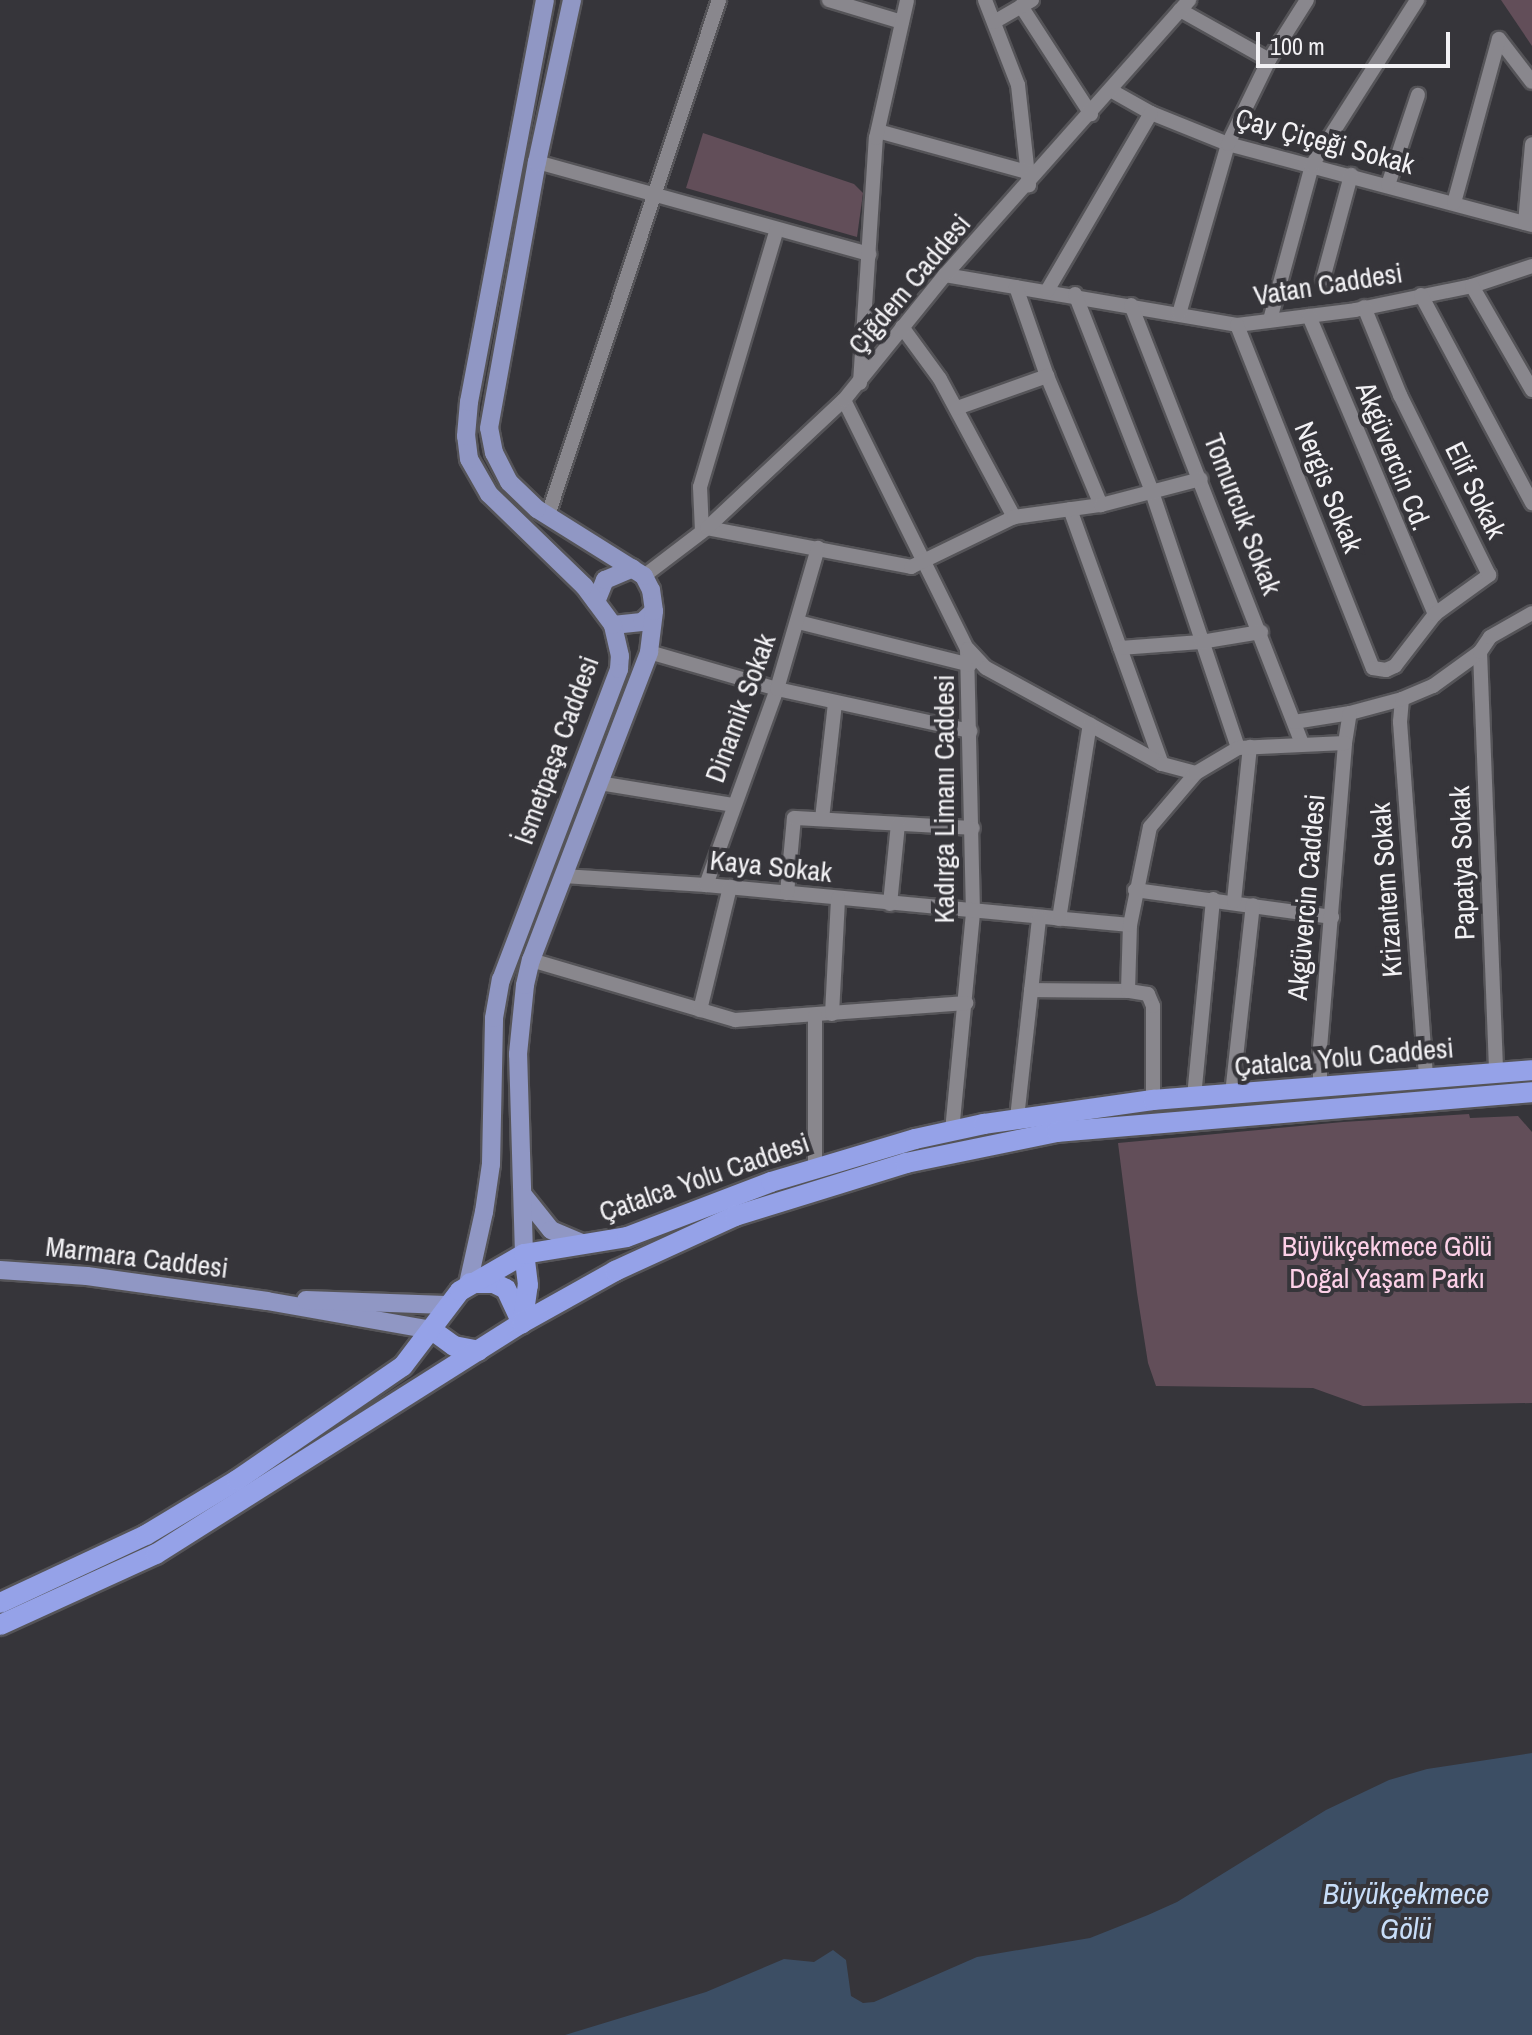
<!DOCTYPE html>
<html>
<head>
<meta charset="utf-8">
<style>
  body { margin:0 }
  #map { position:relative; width:1532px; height:2035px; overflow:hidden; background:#36353a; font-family:"Archivo Narrow",sans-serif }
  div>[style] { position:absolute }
  .green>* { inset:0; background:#624e59 }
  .water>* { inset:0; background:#3c4e64 }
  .roads { filter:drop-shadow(2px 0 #555458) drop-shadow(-2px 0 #555458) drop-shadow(0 2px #555458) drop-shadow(0 -2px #555458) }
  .minor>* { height:14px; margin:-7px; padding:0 7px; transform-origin:7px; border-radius:7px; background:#89878d }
  .major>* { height:18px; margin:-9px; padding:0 9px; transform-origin:9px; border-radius:9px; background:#9097c4 }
  .highway>* { height:20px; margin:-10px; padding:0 10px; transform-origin:10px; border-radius:10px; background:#95a2e8 }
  span { translate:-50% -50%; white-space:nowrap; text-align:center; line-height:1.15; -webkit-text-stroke:8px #36353a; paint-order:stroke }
  .street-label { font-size:28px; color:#f2f1f4 }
  .park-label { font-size:28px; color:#fcd0e7 }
  .water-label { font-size:30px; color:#c7ddf8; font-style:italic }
  .scale { position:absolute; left:1256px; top:32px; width:194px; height:36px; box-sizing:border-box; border:4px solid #f2f1f4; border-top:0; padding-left:10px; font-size:24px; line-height:28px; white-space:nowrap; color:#f2f1f4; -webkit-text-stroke:6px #36353a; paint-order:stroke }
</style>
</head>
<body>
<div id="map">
  <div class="green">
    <i style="clip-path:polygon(1501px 0,1532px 0,1532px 46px)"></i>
    <i style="clip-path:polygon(703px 133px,854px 184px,863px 193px,857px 237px,686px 188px)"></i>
    <i style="clip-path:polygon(1469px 1114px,1470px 1118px,1518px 1116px,1532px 1132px,1532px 1403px,1363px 1406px,1313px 1388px,1156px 1386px,1148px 1363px,1137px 1293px,1118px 1143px,1343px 1122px)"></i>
  </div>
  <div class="water">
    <i style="clip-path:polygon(1532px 1753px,1532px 2035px,565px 2035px,706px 1992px,784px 1959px,814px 1962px,833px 1950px,846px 1960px,851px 1996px,863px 2003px,874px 2002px,977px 1957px,1090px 1938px,1148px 1915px,1177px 1902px,1326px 1810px,1389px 1780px,1427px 1769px)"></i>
  </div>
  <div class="roads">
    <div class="minor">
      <i style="left:829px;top:0;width:76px;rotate:16.8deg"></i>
      <i style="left:985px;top:0;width:91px;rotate:68.8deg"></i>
      <i style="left:1018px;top:85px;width:101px;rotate:83.7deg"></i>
      <i style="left:1021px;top:6px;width:129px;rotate:57.1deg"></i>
      <i style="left:1180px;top:10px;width:102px;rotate:29.3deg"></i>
      <i style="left:994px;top:22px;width:44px;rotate:-30.1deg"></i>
      <i style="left:1499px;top:39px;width:54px;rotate:52.5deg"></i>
      <i style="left:1112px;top:91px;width:45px;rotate:29.4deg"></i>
      <i style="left:1151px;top:113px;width:83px;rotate:21.9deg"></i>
      <i style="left:1228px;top:144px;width:315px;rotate:14.9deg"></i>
      <i style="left:878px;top:131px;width:158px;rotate:15.4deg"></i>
      <i style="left:537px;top:162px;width:345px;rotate:15.5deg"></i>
      <i style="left:1388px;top:185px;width:95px;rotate:-71.6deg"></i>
      <i style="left:1454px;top:203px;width:170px;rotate:-74.7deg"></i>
      <i style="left:1525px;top:223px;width:79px;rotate:-84.9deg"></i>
      <i style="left:945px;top:275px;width:296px;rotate:9.7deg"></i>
      <i style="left:1237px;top:325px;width:119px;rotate:-7.2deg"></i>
      <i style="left:1355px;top:310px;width:119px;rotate:-11.6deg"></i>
      <i style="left:1472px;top:286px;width:63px;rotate:-18.4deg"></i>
      <i style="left:1323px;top:279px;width:108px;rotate:-74.9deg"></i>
      <i style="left:1472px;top:286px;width:120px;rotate:60deg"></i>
      <i style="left:1016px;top:287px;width:94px;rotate:70.8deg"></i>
      <i style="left:1047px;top:376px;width:140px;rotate:67.3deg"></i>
      <i style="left:1047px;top:291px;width:206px;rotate:-59.7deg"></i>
      <i style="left:1075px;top:294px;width:212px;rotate:68.7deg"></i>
      <i style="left:1152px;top:492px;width:270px;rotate:71.4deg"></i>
      <i style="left:1421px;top:295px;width:236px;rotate:61.9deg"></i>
      <i style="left:1131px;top:305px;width:470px;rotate:68.7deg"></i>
      <i style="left:1179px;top:314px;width:177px;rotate:-73.9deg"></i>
      <i style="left:1228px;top:144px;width:93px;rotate:-64deg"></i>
      <i style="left:1269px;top:60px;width:71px;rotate:-57.7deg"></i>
      <i style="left:1309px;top:316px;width:324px;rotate:67.1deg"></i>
      <i style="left:1270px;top:320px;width:161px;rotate:-74.8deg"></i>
      <i style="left:1312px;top:165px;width:196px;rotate:-57.5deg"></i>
      <i style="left:1237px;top:325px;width:369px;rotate:68.4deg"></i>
      <i style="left:1373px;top:668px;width:13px;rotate:9deg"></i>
      <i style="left:1386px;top:670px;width:10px;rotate:-24deg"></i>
      <i style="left:1395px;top:666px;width:66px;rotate:-52.4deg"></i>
      <i style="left:1435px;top:614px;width:67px;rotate:-35.8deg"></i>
      <i style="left:1489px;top:575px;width:201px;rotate:-116.3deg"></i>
      <i style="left:1400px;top:395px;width:95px;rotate:-112.2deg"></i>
      <i style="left:902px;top:327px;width:64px;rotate:53.8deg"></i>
      <i style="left:940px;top:379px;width:157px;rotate:61.8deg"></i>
      <i style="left:860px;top:383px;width:246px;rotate:-86.3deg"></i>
      <i style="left:876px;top:138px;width:141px;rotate:-77.3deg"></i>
      <i style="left:844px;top:400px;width:278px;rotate:63.7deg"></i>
      <i style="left:967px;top:649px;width:264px;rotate:88.7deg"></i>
      <i style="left:973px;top:913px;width:218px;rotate:95.5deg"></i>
      <i style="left:957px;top:408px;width:96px;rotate:-19.6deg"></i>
      <i style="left:1070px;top:509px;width:271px;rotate:70.2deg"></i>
      <i style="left:548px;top:515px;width:543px;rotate:-71.63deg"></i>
      <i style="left:707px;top:528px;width:208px;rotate:10.8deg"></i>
      <i style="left:911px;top:567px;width:114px;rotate:-25.9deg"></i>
      <i style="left:1014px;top:517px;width:88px;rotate:-7.9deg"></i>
      <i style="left:1101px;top:505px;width:103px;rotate:-14.6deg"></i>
      <i style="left:702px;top:531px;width:44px;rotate:-92.6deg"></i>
      <i style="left:700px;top:487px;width:269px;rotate:-73.4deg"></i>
      <i style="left:644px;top:576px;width:79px;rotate:-37.3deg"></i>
      <i style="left:707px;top:528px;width:187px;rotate:-43.1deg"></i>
      <i style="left:844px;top:400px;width:161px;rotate:-51.1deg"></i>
      <i style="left:945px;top:275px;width:368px;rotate:-48.4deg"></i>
      <i style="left:798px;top:622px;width:177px;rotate:14deg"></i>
      <i style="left:1120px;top:648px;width:81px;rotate:-4.2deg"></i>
      <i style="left:1201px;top:642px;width:61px;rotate:-9.5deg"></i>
      <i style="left:968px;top:649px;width:26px;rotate:47deg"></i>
      <i style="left:986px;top:668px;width:200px;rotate:28.6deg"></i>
      <i style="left:1162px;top:764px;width:35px;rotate:15deg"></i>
      <i style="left:649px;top:652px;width:133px;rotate:16.1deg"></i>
      <i style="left:777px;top:689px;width:198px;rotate:12.3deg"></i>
      <i style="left:1480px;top:652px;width:421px;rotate:87.8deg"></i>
      <i style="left:1402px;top:699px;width:23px;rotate:95deg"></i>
      <i style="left:1400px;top:722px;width:357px;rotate:85.8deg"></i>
      <i style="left:1294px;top:722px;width:57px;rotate:-9.1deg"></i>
      <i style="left:1350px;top:713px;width:54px;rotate:-15.1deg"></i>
      <i style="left:1402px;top:699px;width:34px;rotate:-23deg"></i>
      <i style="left:1433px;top:686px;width:58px;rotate:-35.9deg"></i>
      <i style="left:1480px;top:652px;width:18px;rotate:-56deg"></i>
      <i style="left:1490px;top:637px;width:48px;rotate:-29.7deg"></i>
      <i style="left:599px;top:783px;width:136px;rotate:9.3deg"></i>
      <i style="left:822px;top:819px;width:117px;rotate:-83.6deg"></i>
      <i style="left:563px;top:876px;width:143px;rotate:3.6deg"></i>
      <i style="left:706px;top:885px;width:426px;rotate:5.4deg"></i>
      <i style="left:706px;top:885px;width:208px;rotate:-70.1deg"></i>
      <i style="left:777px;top:689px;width:147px;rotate:-73.8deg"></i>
      <i style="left:1135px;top:890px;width:199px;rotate:7.8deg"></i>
      <i style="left:787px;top:893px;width:75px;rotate:-84.7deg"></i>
      <i style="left:794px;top:818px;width:179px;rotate:3.2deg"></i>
      <i style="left:1234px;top:901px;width:155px;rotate:-84.1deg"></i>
      <i style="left:890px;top:904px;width:80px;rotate:-84.3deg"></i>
      <i style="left:1059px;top:919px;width:197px;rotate:-81deg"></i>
      <i style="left:531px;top:960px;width:213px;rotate:16.4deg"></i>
      <i style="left:735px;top:1020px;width:232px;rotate:-4.2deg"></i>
      <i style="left:1031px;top:990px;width:97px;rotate:0.6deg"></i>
      <i style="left:700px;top:1010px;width:127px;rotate:-76.3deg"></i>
      <i style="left:832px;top:1014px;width:116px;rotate:-87deg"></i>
      <i style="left:1320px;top:1087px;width:39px;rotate:-90deg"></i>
      <i style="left:1320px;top:1048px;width:306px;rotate:-85.3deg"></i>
      <i style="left:1345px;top:743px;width:30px;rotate:-81deg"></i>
      <i style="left:1232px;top:1094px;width:190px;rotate:-83.7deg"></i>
      <i style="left:1194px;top:1097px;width:199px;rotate:-84.5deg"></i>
      <i style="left:1153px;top:1100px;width:94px;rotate:-90deg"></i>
      <i style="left:1153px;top:1006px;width:13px;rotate:-113deg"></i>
      <i style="left:1148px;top:994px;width:20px;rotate:-171deg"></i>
      <i style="left:1128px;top:991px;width:66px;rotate:-88.3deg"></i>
      <i style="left:1130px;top:925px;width:100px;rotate:-78.5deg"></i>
      <i style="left:1150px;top:827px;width:71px;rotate:-49.6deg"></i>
      <i style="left:1196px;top:773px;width:49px;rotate:-30.8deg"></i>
      <i style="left:1238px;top:748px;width:107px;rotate:-2.7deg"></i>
      <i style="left:1017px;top:1118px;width:201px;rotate:-83.7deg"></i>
      <i style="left:815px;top:1168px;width:152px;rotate:-90deg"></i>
    </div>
    <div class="major">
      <i style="left:596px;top:602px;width:24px;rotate:-68deg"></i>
      <i style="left:605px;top:580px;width:30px;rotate:-23deg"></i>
      <i style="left:613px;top:625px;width:29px;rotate:-6deg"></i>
      <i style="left:642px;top:622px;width:16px;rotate:-43deg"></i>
      <i style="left:523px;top:1195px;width:45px;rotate:51.3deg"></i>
      <i style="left:551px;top:1230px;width:36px;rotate:23deg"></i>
      <i style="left:524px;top:1254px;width:200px;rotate:-91.7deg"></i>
      <i style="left:518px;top:1054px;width:69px;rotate:-84.2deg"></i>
      <i style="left:525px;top:985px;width:26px;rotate:-77deg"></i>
      <i style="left:531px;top:960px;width:330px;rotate:-69deg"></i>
      <i style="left:649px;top:652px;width:41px;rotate:-83deg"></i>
      <i style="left:654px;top:611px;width:21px;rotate:-98deg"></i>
      <i style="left:651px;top:590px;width:16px;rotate:-117deg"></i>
      <i style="left:644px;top:576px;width:126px;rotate:-147.9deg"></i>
      <i style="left:537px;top:509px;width:39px;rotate:-136deg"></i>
      <i style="left:509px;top:482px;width:33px;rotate:-117deg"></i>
      <i style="left:494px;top:453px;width:25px;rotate:-101deg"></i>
      <i style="left:489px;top:428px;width:270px;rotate:-79.8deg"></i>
      <i style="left:537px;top:162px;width:166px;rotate:-77.8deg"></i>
      <i style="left:0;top:1270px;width:87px;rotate:3.9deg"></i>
      <i style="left:87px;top:1276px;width:182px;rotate:7.9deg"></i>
      <i style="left:267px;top:1301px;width:168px;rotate:10deg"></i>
      <i style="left:468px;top:1284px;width:74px;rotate:-77.5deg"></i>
      <i style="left:484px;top:1212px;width:49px;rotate:-81.7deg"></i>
      <i style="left:491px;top:1164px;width:146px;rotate:-88.8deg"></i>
      <i style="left:494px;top:1018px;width:39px;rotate:-80deg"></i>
      <i style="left:501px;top:980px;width:333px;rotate:-69.2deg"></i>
      <i style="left:619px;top:669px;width:13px;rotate:-86deg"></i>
      <i style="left:620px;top:656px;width:32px;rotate:-103deg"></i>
      <i style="left:613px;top:625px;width:49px;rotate:-126.6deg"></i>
      <i style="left:584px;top:586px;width:132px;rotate:-135.9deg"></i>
      <i style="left:489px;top:494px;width:40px;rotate:-119.7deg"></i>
      <i style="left:469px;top:459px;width:23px;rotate:-97deg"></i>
      <i style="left:466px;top:436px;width:34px;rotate:-85deg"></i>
      <i style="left:469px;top:402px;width:409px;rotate:-79.3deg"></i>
      <i style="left:306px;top:1300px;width:140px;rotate:2deg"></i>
    </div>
    <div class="highway">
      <i style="left:470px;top:1283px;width:24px"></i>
      <i style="left:494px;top:1283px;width:13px;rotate:27deg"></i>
      <i style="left:506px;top:1289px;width:38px;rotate:65deg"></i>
      <i style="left:523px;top:1319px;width:34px;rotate:-82deg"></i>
      <i style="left:528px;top:1285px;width:31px;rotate:-97deg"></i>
      <i style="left:432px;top:1330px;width:27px;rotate:36deg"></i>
      <i style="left:454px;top:1346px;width:25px;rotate:11deg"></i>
      <i style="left:0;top:1603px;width:161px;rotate:-25deg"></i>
      <i style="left:146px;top:1535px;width:106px;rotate:-31.1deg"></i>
      <i style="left:237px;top:1480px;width:201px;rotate:-34.5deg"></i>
      <i style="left:403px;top:1366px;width:94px;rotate:-52.8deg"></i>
      <i style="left:460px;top:1291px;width:74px;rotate:-30deg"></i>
      <i style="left:524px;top:1254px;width:104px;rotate:-9.4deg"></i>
      <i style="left:627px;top:1237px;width:154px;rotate:-20.9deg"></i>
      <i style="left:771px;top:1182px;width:150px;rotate:-16.6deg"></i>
      <i style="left:915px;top:1139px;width:71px;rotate:-12.3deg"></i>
      <i style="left:984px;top:1124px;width:171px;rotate:-8.1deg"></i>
      <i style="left:1153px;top:1100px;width:380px;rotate:-4.5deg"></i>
      <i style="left:0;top:1625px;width:171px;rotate:-24.5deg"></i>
      <i style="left:156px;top:1554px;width:433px;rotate:-32.3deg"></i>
      <i style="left:522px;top:1323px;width:107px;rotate:-29.2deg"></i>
      <i style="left:615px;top:1271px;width:132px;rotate:-24.6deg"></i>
      <i style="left:735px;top:1216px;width:179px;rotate:-17.2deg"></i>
      <i style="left:906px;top:1163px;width:154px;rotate:-11.6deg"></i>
      <i style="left:1057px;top:1132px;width:477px;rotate:-4.8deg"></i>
    </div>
  </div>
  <div class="street-label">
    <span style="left:1325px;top:141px;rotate:15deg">Çay Çiçeği Sokak</span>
    <span style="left:909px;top:284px;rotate:-50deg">Çiğdem Caddesi</span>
    <span style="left:1328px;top:284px;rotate:-9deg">Vatan Caddesi</span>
    <span style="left:1394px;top:456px;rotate:68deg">Akgüvercin Cd.</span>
    <span style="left:1329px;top:487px;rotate:68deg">Nergis Sokak</span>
    <span style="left:1476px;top:490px;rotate:64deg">Elif Sokak</span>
    <span style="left:1243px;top:514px;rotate:69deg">Tomurcuk Sokak</span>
    <span style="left:740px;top:708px;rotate:-70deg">Dinamik Sokak</span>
    <span style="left:556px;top:750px;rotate:-70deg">İsmetpaşa Caddesi</span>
    <span style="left:944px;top:799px;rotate:-90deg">Kadırga Limanı Caddesi</span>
    <span style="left:1462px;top:863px;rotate:-92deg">Papatya Sokak</span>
    <span style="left:771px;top:866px;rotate:6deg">Kaya Sokak</span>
    <span style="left:1386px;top:890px;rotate:-94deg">Krizantem Sokak</span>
    <span style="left:1306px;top:897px;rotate:-85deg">Akgüvercin Caddesi</span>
    <span style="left:1344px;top:1057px;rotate:-5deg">Çatalca Yolu Caddesi</span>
    <span style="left:704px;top:1177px;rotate:-19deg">Çatalca Yolu Caddesi</span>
    <span style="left:137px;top:1257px;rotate:7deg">Marmara Caddesi</span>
  </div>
  <div class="park-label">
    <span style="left:1387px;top:1262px">Büyükçekmece Gölü<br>Doğal Yaşam Parkı</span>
  </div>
  <div class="water-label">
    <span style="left:1406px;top:1910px">Büyükçekmece<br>Gölü</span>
  </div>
  <div class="scale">100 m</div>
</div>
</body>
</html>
